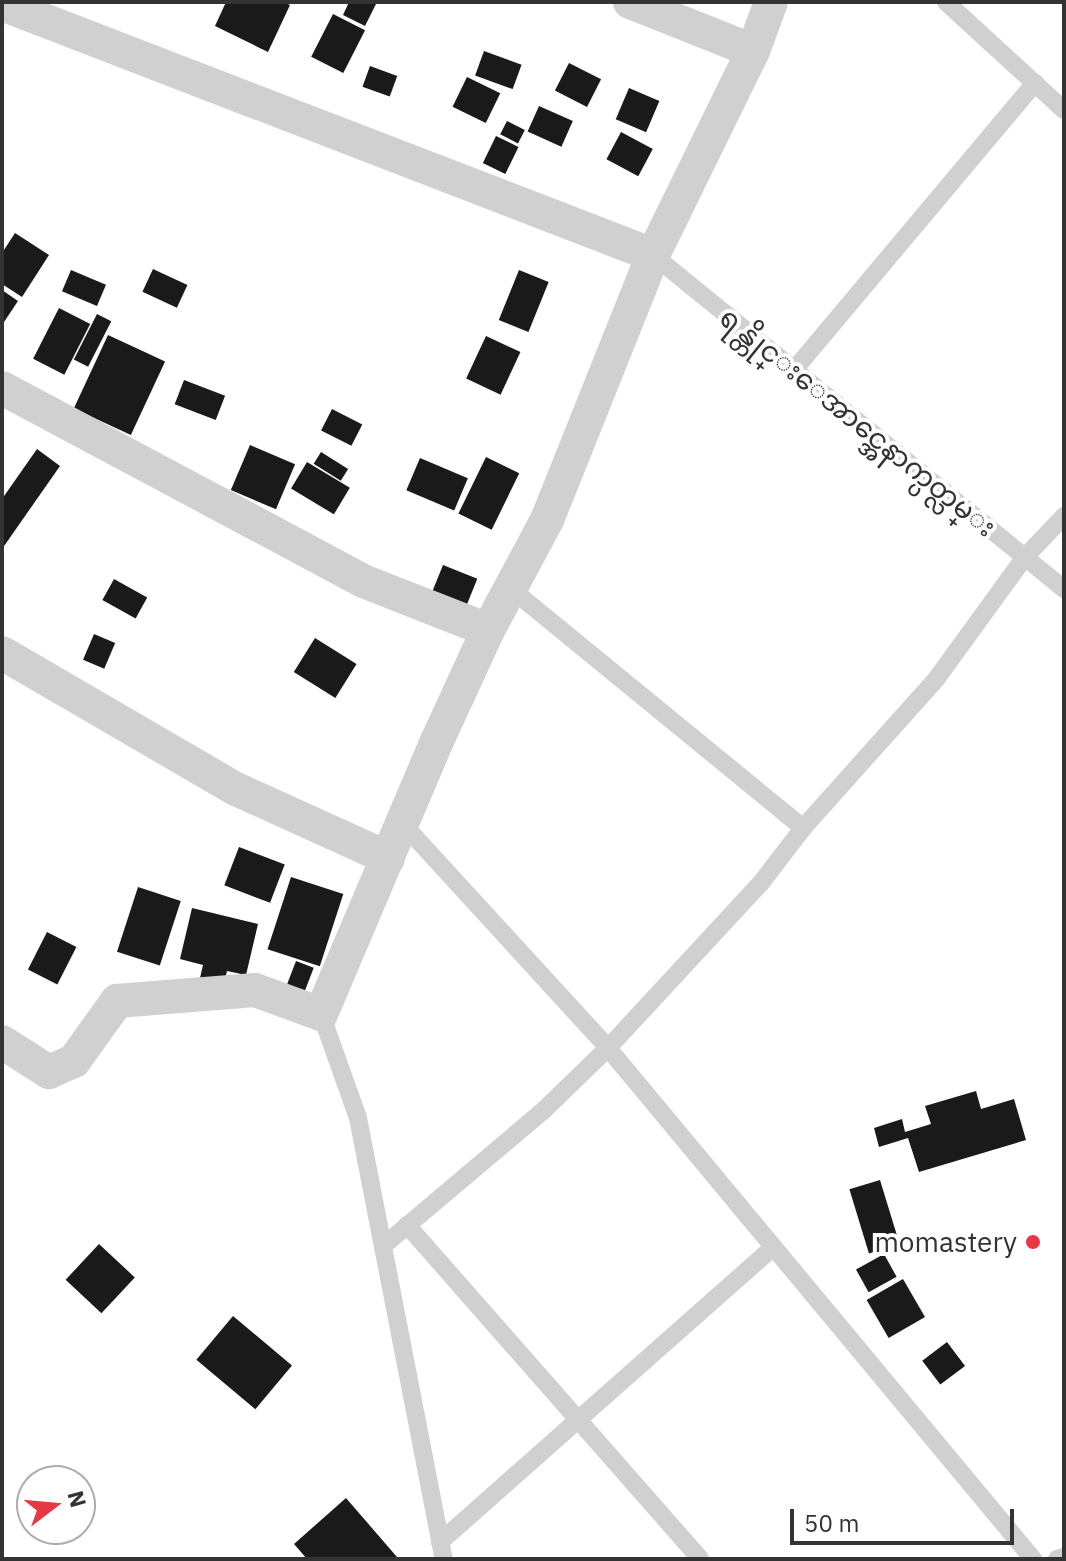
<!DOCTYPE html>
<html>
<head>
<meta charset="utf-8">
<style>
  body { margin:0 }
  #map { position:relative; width:1066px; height:1561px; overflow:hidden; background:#fff; font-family:"IBM Plex Sans","Noto Sans Myanmar",sans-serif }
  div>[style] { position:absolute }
  .building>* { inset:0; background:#1a1a1a; transform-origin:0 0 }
  .lane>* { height:18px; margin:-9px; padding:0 9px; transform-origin:9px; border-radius:9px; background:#d0d0d0 }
  .street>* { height:34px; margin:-17px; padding:0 17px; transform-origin:17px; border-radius:17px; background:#d0d0d0 }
  .dots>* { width:22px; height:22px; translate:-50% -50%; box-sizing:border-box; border:4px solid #fff; border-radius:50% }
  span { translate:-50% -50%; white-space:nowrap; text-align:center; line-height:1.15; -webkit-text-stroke:8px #fff; paint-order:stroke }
  .street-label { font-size:28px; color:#333 }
  .poi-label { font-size:28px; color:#333 }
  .right { translate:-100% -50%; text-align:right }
  .frame { position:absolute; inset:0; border:4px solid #333; pointer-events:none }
  .north { position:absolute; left:16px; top:1465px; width:80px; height:80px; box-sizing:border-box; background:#fff; border:2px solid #adadad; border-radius:50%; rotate:74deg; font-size:22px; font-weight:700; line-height:32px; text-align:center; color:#333 }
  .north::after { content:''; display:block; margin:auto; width:28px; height:36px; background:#e63946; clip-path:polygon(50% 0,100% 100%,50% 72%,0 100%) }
  .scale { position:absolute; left:790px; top:1509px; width:224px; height:36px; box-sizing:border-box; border:4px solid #333; border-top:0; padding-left:10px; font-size:24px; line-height:28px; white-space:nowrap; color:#333; -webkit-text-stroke:6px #fff; paint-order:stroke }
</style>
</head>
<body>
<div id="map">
  <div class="building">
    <i style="clip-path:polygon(226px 2px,283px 2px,290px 5px,268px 52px,215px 26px)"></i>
    <i style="clip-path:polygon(349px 2px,377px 2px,365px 26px,343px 15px)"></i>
    <i style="left:333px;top:14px;width:36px;height:48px;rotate:27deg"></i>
    <i style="left:484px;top:51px;width:40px;height:26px;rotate:20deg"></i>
    <i style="left:569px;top:63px;width:36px;height:31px;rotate:27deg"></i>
    <i style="left:370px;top:66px;width:29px;height:22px;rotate:20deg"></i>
    <i style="left:467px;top:77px;width:37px;height:33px;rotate:26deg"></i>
    <i style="left:629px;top:88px;width:33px;height:34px;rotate:23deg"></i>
    <i style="left:539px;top:106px;width:37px;height:28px;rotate:24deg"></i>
    <i style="left:507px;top:121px;width:20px;height:15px;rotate:27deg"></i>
    <i style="left:621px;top:132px;width:36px;height:31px;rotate:28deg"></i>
    <i style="left:496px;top:136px;width:25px;height:30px;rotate:26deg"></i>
    <i style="clip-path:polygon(15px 233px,49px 255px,22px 297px,2px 284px,2px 253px)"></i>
    <i style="left:153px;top:269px;width:38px;height:25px;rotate:25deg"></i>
    <i style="left:71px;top:270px;width:38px;height:23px;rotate:23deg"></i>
    <i style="left:519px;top:270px;width:32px;height:54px;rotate:22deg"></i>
    <i style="clip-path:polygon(2px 290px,18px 301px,2px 325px)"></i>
    <i style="left:59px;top:308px;width:35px;height:57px;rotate:27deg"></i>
    <i style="left:97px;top:314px;width:16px;height:51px;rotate:27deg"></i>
    <i style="left:108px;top:335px;width:63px;height:81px;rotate:25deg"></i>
    <i style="left:486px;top:336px;width:38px;height:47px;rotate:25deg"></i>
    <i style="left:184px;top:380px;width:44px;height:26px;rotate:21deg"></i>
    <i style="left:332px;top:409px;width:34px;height:24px;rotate:27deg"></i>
    <i style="left:250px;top:445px;width:49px;height:49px;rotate:23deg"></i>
    <i style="clip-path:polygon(37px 449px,60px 466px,2px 549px,2px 499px)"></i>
    <i style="left:321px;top:452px;width:32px;height:14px;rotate:32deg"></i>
    <i style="left:486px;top:457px;width:37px;height:63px;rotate:26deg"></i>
    <i style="left:420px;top:458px;width:52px;height:35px;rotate:23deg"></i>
    <i style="left:307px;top:462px;width:50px;height:31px;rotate:31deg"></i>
    <i style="left:443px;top:565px;width:37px;height:38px;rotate:22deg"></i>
    <i style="left:114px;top:579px;width:38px;height:24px;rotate:29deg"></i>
    <i style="left:94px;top:634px;width:23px;height:28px;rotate:23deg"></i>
    <i style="left:315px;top:638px;width:49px;height:40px;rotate:32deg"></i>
    <i style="left:239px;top:847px;width:49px;height:41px;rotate:21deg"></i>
    <i style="left:291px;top:877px;width:55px;height:76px;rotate:18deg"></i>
    <i style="left:138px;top:887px;width:45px;height:68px;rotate:18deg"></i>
    <i style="clip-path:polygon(192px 908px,258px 924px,246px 975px,227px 971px,224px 984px,200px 978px,203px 965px,180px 959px)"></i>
    <i style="left:47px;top:932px;width:33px;height:42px;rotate:27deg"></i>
    <i style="left:296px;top:961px;width:19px;height:27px;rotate:21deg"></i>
    <i style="clip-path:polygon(976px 1091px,981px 1109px,1014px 1099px,1026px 1140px,919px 1172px,908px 1138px,879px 1147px,874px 1128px,902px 1119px,905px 1132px,931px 1124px,925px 1106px)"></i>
    <i style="left:880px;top:1180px;width:67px;height:32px;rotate:73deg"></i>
    <i style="left:99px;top:1244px;width:49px;height:49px;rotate:43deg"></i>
    <i style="left:884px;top:1254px;width:26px;height:32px;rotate:61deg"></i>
    <i style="left:903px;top:1279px;width:44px;height:42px;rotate:60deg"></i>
    <i style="left:233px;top:1316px;width:77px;height:57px;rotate:40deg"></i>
    <i style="left:947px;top:1342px;width:30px;height:31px;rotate:53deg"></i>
    <i style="clip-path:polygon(346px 1498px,397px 1557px,395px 1559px,307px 1559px,294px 1544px)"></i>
  </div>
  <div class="lane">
    <i style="left:946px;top:2px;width:160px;rotate:42.5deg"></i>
    <i style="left:653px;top:255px;width:530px;rotate:39.1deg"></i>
    <i style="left:794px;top:370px;width:375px;rotate:-50deg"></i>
    <i style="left:510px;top:588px;width:379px;rotate:39.3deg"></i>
    <i style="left:403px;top:824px;width:304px;rotate:47.5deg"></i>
    <i style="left:608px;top:1048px;width:665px;rotate:50.25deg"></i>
    <i style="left:321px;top:1014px;width:110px;rotate:70.4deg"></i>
    <i style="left:358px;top:1118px;width:449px;rotate:79deg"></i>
    <i style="left:407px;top:1225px;width:444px;rotate:48.7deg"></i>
    <i style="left:383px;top:1246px;width:211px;rotate:-40.2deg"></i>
    <i style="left:544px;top:1110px;width:89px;rotate:-44.1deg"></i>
    <i style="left:608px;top:1048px;width:225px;rotate:-47.2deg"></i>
    <i style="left:761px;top:883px;width:69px;rotate:-52.6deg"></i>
    <i style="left:803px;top:828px;width:201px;rotate:-48.2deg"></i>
    <i style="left:937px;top:678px;width:150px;rotate:-54deg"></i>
    <i style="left:1025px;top:557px;width:57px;rotate:-46.4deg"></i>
    <i style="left:440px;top:1542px;width:445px;rotate:-41.5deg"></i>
    <i style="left:1057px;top:1559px;width:7px;rotate:-16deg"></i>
  </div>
  <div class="street">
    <i style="left:630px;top:2px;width:132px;rotate:21.7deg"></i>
    <i style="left:2px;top:4px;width:698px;rotate:21.08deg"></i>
    <i style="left:2px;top:388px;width:409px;rotate:28.1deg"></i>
    <i style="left:363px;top:581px;width:134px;rotate:21.4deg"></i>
    <i style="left:2px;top:653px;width:271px;rotate:30.2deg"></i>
    <i style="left:236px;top:789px;width:167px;rotate:24.4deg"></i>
    <i style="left:2px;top:1042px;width:56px;rotate:32.6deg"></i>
    <i style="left:49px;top:1072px;width:27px;rotate:-24deg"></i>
    <i style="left:74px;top:1061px;width:74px;rotate:-54.4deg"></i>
    <i style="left:117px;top:1001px;width:138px;rotate:-4.6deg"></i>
    <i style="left:255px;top:990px;width:70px;rotate:20deg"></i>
    <i style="left:321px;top:1014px;width:297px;rotate:-67deg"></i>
    <i style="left:437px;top:741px;width:122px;rotate:-65.3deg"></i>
    <i style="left:488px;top:630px;width:125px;rotate:-61.8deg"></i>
    <i style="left:547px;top:520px;width:285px;rotate:-68.2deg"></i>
    <i style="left:653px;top:255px;width:227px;rotate:-63.9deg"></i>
    <i style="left:753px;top:51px;width:52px;rotate:-69.8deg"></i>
  </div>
  <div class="dots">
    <i style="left:1033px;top:1242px;background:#e63946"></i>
  </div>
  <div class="street-label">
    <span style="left:858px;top:422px;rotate:39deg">ရန္တိုင္းေအာင္အေနာက္ပတ္လမ္း</span>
  </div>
  <div class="poi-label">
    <span class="right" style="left:1017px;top:1242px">momastery</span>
  </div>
  <div class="frame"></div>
  <div class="north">N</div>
  <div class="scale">50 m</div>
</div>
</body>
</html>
